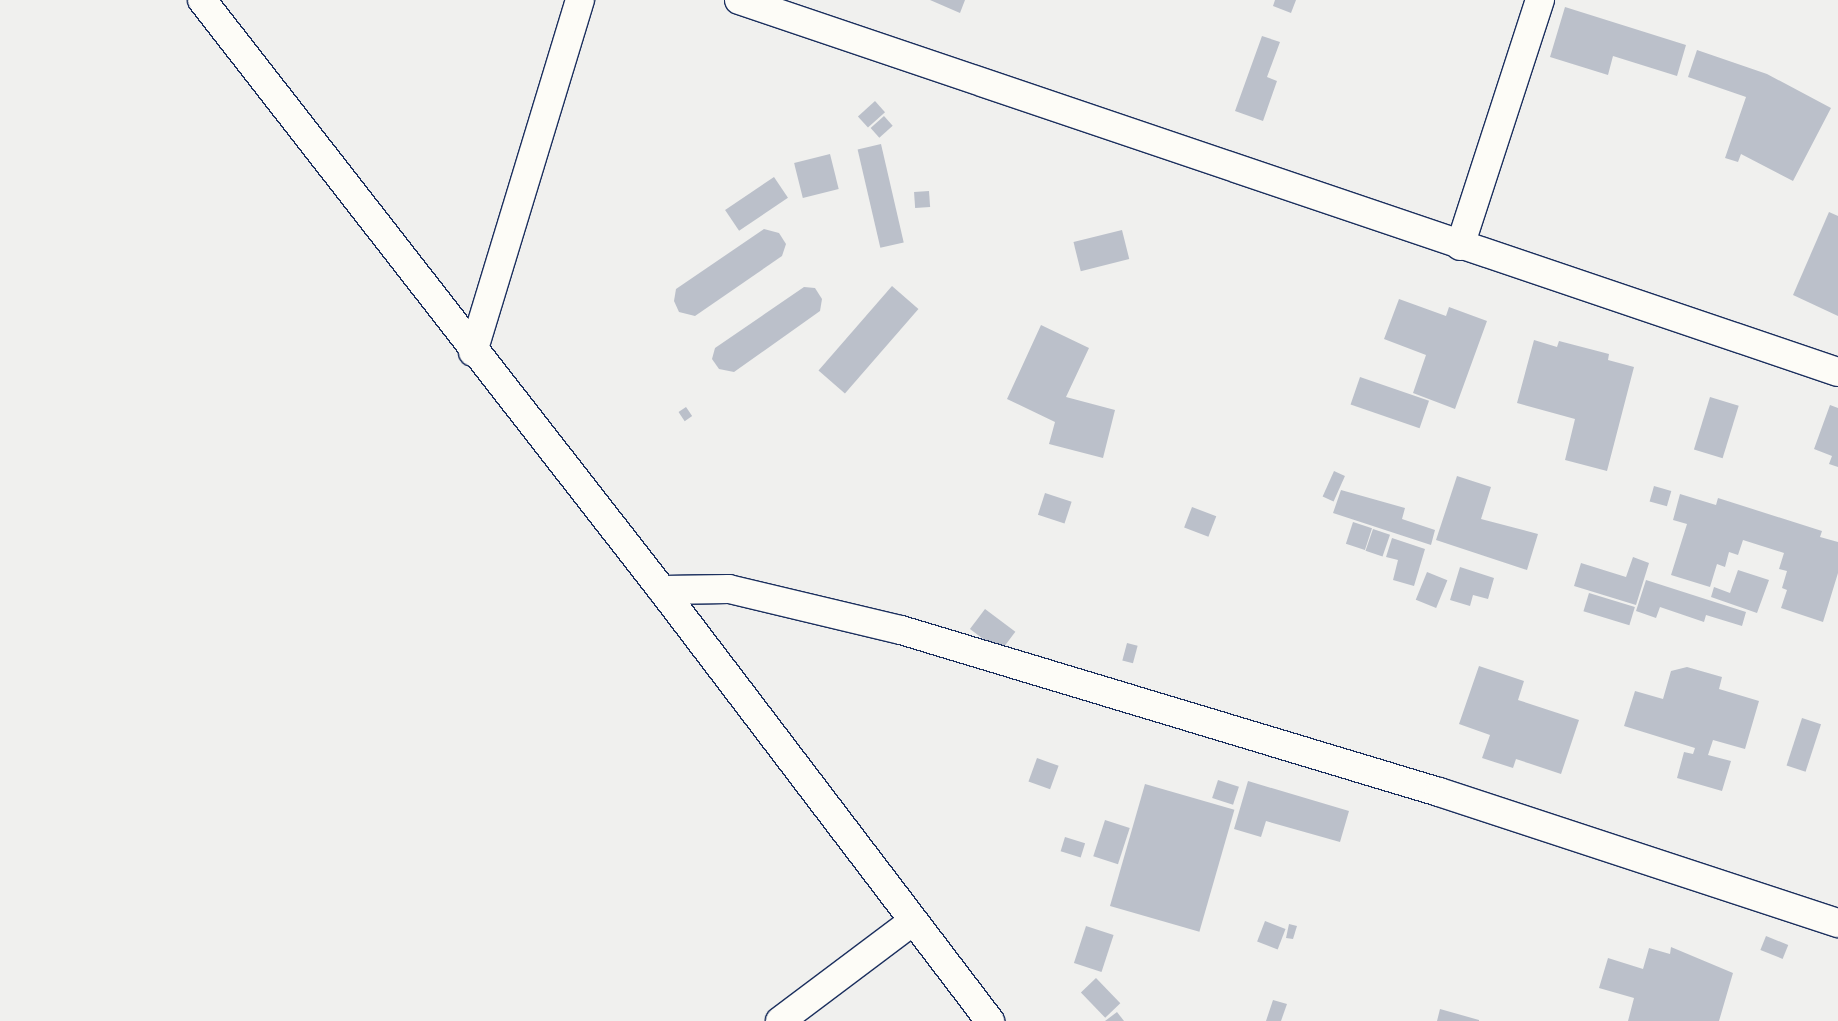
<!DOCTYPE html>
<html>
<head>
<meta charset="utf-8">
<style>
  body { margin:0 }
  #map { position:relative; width:1838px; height:1021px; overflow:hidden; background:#f0f0ee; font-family:Sriracha,sans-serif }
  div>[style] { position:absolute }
  .building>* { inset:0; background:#bbc0ca; transform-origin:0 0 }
  .roads { filter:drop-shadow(1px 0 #1b2f5e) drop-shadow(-1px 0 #1b2f5e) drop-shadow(0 1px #1b2f5e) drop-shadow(0 -1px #1b2f5e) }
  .minor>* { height:28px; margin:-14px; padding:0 14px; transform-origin:14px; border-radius:14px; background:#fdfcf7 }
  .major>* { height:28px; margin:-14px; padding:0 14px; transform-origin:14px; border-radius:14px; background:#fdfcf7 }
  span { translate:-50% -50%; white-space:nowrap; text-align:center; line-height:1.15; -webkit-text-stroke:4px #fdfcf7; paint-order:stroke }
</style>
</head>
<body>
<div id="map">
  <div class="building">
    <i style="clip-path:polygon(930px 0,965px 0,960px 13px)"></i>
    <i style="clip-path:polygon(1275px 0,1296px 0,1291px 13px,1273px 6px)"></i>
    <i style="clip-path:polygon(1565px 7px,1686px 45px,1677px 76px,1613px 56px,1608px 75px,1550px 57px)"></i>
    <i style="clip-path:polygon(1262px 36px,1280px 42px,1267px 77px,1277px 81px,1263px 121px,1235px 111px)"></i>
    <i style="clip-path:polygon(1697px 50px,1767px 74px,1831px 108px,1793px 181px,1741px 154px,1738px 162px,1725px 158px,1746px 97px,1688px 77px)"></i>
    <i style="left:875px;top:101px;width:15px;height:23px;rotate:48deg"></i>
    <i style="left:884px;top:116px;width:13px;height:18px;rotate:48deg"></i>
    <i style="left:881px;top:144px;width:101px;height:24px;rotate:77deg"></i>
    <i style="left:830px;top:154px;width:36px;height:37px;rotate:76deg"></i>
    <i style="left:774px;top:177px;width:25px;height:59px;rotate:56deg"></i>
    <i style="left:929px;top:191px;width:16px;height:15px;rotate:86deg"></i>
    <i style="clip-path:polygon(1829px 212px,1838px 216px,1838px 316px,1793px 295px)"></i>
    <i style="clip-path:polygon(764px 229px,779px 233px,786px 244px,782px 256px,695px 316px,679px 312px,674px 301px,676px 289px)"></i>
    <i style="left:1122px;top:230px;width:30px;height:50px;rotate:76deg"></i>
    <i style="left:892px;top:286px;width:35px;height:112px;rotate:41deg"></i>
    <i style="clip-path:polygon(804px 287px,815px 288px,822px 299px,820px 311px,734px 372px,719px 369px,712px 359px,715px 348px)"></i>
    <i style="clip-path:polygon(1399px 299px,1446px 316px,1449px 307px,1487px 321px,1455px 409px,1413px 393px,1426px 355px,1384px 339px)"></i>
    <i style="clip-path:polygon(1041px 325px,1089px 348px,1066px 397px,1115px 410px,1103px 458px,1049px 444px,1055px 422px,1007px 399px)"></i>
    <i style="clip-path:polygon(1534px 340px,1557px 347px,1559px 341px,1609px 354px,1608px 360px,1634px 367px,1607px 471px,1565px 460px,1575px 419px,1517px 403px)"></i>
    <i style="left:1360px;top:377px;width:73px;height:29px;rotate:19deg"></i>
    <i style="left:1710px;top:397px;width:30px;height:55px;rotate:17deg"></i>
    <i style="clip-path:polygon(1830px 405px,1838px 408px,1838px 467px,1829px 464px,1832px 456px,1814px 449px)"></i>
    <i style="left:686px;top:407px;width:11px;height:9px;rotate:56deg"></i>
    <i style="left:1334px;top:471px;width:12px;height:28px;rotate:24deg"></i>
    <i style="clip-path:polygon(1457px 476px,1491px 487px,1481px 519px,1538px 534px,1527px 570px,1436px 540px)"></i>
    <i style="left:1654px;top:486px;width:18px;height:16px;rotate:16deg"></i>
    <i style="clip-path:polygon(1341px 490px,1405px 508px,1402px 519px,1435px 530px,1431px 545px,1333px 513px)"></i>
    <i style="left:1045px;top:493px;width:28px;height:23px;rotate:18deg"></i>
    <i style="clip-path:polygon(1680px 494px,1716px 505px,1718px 498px,1822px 531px,1820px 537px,1838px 542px,1838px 573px,1823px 622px,1781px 608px,1787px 590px,1782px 588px,1787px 571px,1779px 569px,1784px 553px,1743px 540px,1738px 555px,1729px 552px,1725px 567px,1717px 564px,1710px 587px,1671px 575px,1687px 524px,1673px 520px)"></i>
    <i style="left:1192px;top:507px;width:26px;height:22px;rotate:21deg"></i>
    <i style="left:1353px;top:522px;width:20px;height:23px;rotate:18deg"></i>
    <i style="left:1373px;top:529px;width:18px;height:23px;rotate:19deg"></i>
    <i style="clip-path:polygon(1392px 538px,1425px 549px,1414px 586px,1393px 580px,1398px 560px,1386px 557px)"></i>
    <i style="clip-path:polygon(1633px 557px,1649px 563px,1636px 605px,1574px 586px,1581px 563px,1626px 577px)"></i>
    <i style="clip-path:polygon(1460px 567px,1494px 578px,1488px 599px,1473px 595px,1470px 606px,1450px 600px)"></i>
    <i style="clip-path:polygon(1738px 570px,1769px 580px,1757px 613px,1711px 597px,1714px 587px,1730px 593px)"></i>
    <i style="left:1427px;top:572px;width:22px;height:30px;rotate:22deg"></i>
    <i style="clip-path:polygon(1646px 580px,1746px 612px,1742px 626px,1706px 615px,1704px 622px,1660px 607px,1656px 618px,1636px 611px)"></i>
    <i style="left:1589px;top:593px;width:48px;height:19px;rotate:17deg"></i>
    <i style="left:985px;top:609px;width:38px;height:25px;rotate:37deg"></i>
    <i style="left:1127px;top:643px;width:11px;height:18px;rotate:15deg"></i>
    <i style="clip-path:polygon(1479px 666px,1524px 681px,1518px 700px,1579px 720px,1561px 774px,1516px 759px,1513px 768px,1482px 758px,1490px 735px,1459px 724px)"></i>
    <i style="clip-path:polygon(1687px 667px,1722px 677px,1719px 689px,1759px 701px,1745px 749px,1713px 740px,1708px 755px,1731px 761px,1722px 791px,1677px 778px,1684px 752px,1693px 754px,1695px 748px,1624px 726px,1635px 691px,1663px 699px,1671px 671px)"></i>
    <i style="left:1802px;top:718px;width:20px;height:50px;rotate:18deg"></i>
    <i style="left:1037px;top:758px;width:23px;height:25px;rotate:20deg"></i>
    <i style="left:1218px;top:780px;width:22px;height:19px;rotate:18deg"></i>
    <i style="clip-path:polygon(1248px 781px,1349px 811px,1340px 842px,1266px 821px,1261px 837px,1234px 829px)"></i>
    <i style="left:1145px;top:784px;width:93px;height:127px;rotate:16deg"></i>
    <i style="left:1105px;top:820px;width:26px;height:38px;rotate:18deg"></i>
    <i style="left:1065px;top:837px;width:21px;height:15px;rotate:17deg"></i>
    <i style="left:1265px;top:921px;width:22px;height:22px;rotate:21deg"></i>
    <i style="clip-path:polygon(1289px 924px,1297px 926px,1293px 939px,1286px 938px)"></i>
    <i style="left:1086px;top:926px;width:29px;height:39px;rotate:18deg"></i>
    <i style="left:1766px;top:936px;width:24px;height:15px;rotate:22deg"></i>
    <i style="clip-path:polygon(1671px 947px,1733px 973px,1719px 1021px,1628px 1021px,1634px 998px,1599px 988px,1608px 958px,1643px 969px,1649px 948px,1670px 954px)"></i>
    <i style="left:1096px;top:978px;width:35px;height:21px;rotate:46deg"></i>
    <i style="clip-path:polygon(1273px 1000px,1287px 1004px,1281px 1021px,1266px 1021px)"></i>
    <i style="clip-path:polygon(1440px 1009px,1479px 1020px,1479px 1021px,1437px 1021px)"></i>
    <i style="clip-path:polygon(1117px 1012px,1124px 1021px,1105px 1021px)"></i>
  </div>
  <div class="roads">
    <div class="minor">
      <i style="left:739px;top:0;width:1160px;rotate:18.7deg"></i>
      <i style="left:1460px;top:246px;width:259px;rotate:-72deg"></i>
      <i style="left:473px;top:352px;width:368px;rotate:-73.1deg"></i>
      <i style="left:662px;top:590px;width:67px;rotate:-0.9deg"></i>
      <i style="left:729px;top:589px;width:177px;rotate:13.4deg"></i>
      <i style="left:901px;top:630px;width:562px;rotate:16.76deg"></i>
      <i style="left:1439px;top:792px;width:420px;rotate:18.2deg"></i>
      <i style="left:780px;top:1021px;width:166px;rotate:-36.9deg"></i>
    </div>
    <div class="major">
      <i style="left:202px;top:0;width:748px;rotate:52.06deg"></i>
      <i style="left:662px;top:590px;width:542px;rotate:52.73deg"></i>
    </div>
  </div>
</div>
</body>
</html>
